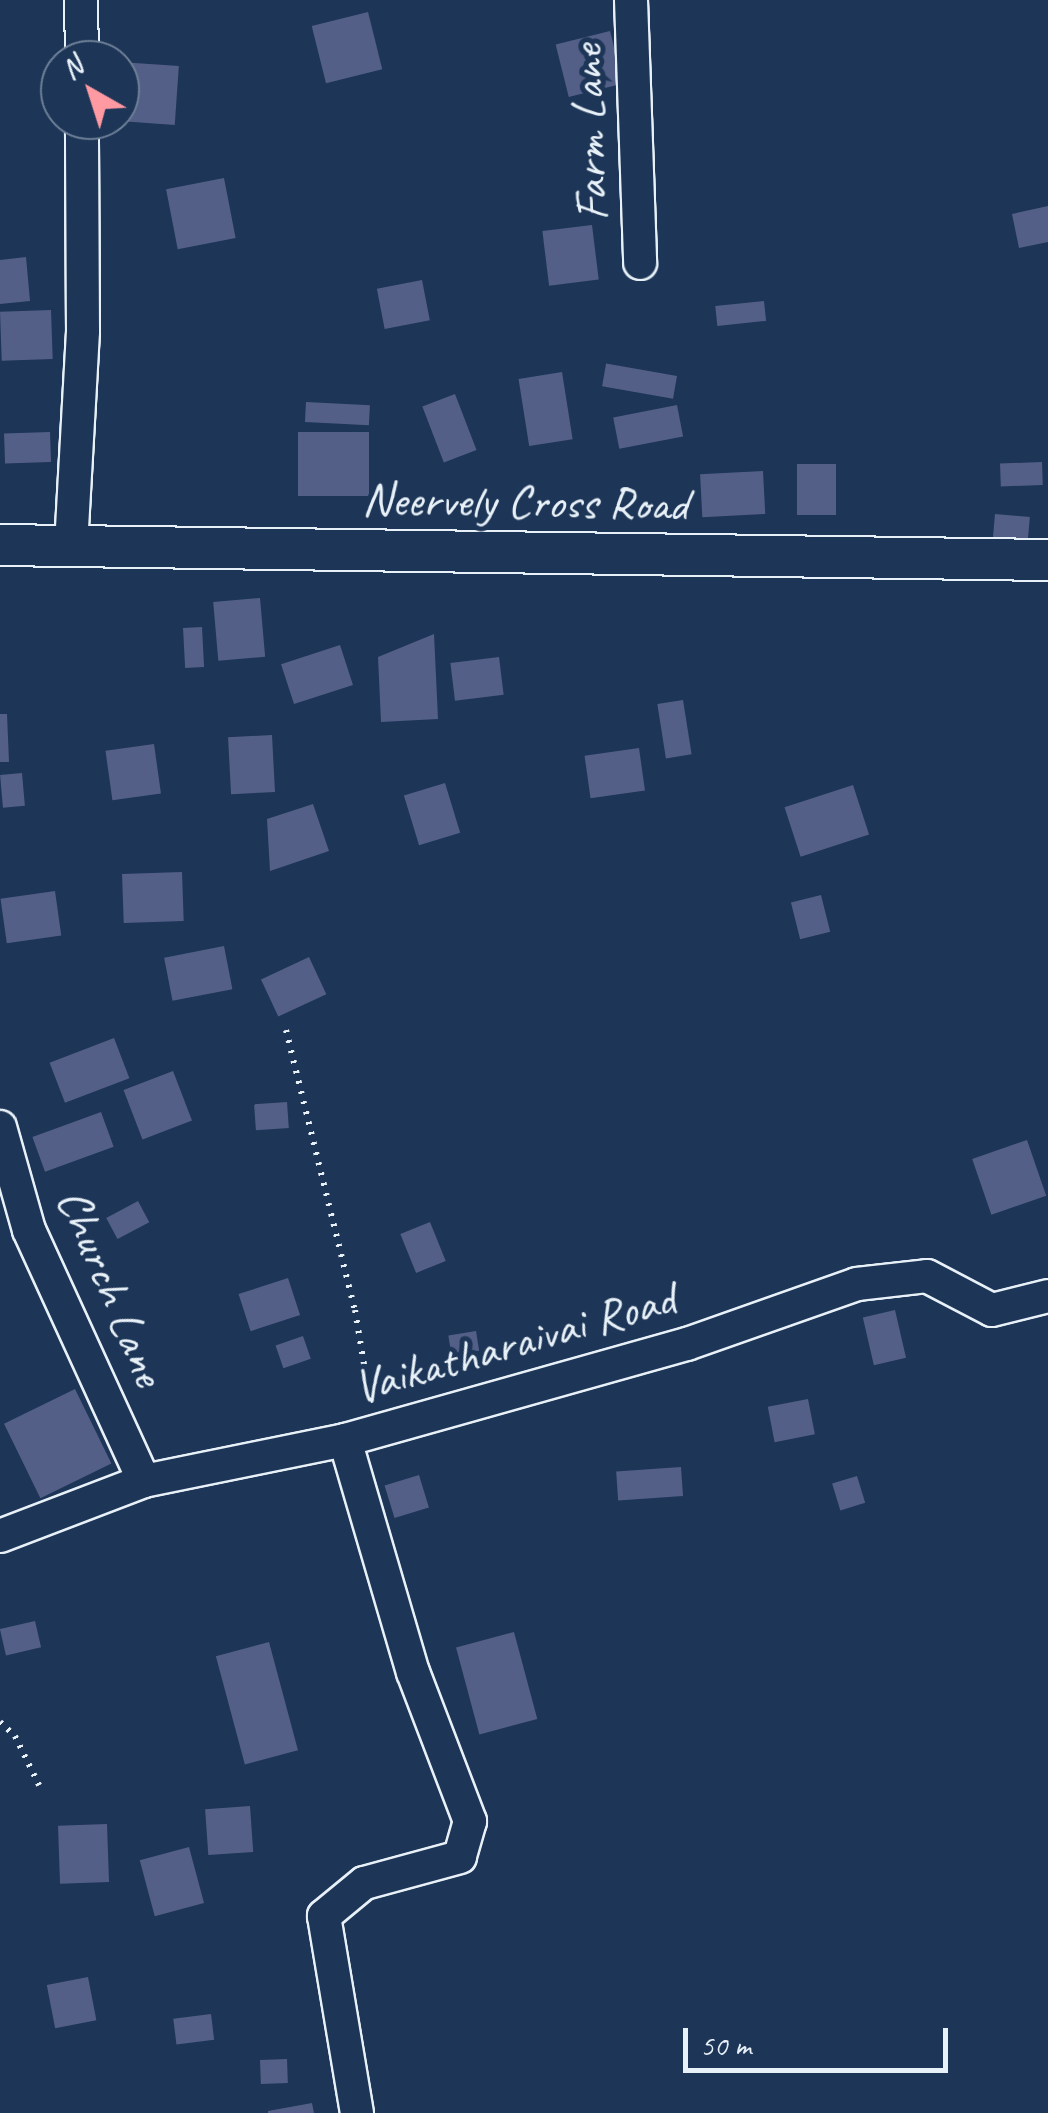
<!DOCTYPE html>
<html>
<head>
<meta charset="utf-8">
<style>
  body { margin:0 }
  #map { position:relative; width:1048px; height:2113px; overflow:hidden; background:#1d3557; font-family:Caveat,sans-serif }
  div>[style] { position:absolute }
  .building>* { inset:0; background:#535f87; transform-origin:0 0 }
  .path>* { height:6px; margin-top:-3px; transform-origin:0; background:repeating-linear-gradient(90deg,#e8f1f8 0 2.5px,transparent 0 10.5px) }
  .roads { filter:drop-shadow(2px 0 #e8f1f8) drop-shadow(-2px 0 #e8f1f8) drop-shadow(0 2px #e8f1f8) drop-shadow(0 -2px #e8f1f8) }
  .minor>* { height:32px; margin:-16px; padding:0 16px; transform-origin:16px; border-radius:16px; background:#1d3557 }
  .tertiary>* { height:40px; margin:-20px; padding:0 20px; transform-origin:20px; border-radius:20px; background:#1d3557 }
  span { translate:-50% -50%; white-space:nowrap; text-align:center; line-height:1.15; -webkit-text-stroke:10px #1d3557; paint-order:stroke }
  .street-label { font-size:48px; color:#e8f1f8 }
  .north { position:absolute; left:40px; top:40px; width:100px; height:100px; box-sizing:border-box; background:#1d3557; border:2px solid #6e8097; border-radius:50%; rotate:321deg; font-size:28px; font-weight:700; line-height:40px; text-align:center; color:#e8f1f8 }
  .north::after { content:''; display:block; margin:auto; width:35px; height:45px; background:#ff9aa2; clip-path:polygon(50% 0,100% 100%,50% 72%,0 100%) }
  .scale { position:absolute; left:683px; top:2028px; width:265px; height:45px; box-sizing:border-box; border:5px solid #e8f1f8; border-top:0; padding-left:12px; font-size:30px; line-height:35px; white-space:nowrap; color:#e8f1f8; -webkit-text-stroke:8px #1d3557; paint-order:stroke }
</style>
</head>
<body>
<div id="map">
  <div class="building">
    <i style="left:368px;top:12px;width:59px;height:58px;rotate:76deg"></i>
    <i style="left:610px;top:31px;width:54px;height:56px;rotate:76deg"></i>
    <i style="left:120px;top:62px;width:59px;height:59px;rotate:4deg"></i>
    <i style="left:224px;top:178px;width:61px;height:59px;rotate:79deg"></i>
    <i style="clip-path:polygon(1048px 206px,1048px 242px,1019px 248px,1012px 214px)"></i>
    <i style="left:592px;top:225px;width:55px;height:50px;rotate:83deg"></i>
    <i style="clip-path:polygon(26px 257px,30px 301px,0 304px,0 260px)"></i>
    <i style="left:422px;top:280px;width:41px;height:46px;rotate:79deg"></i>
    <i style="left:764px;top:301px;width:20px;height:49px;rotate:84deg"></i>
    <i style="left:51px;top:310px;width:49px;height:51px;rotate:88deg"></i>
    <i style="left:562px;top:372px;width:68px;height:44px;rotate:81deg"></i>
    <i style="left:677px;top:376px;width:23px;height:72px;rotate:100deg"></i>
    <i style="left:455px;top:394px;width:60px;height:35px;rotate:69deg"></i>
    <i style="left:306px;top:402px;width:64px;height:20px;rotate:3deg"></i>
    <i style="left:677px;top:405px;width:32px;height:65px;rotate:79deg"></i>
    <i style="left:50px;top:432px;width:30px;height:46px;rotate:88deg"></i>
    <i style="left:298px;top:432px;width:71px;height:64px"></i>
    <i style="left:1042px;top:462px;width:23px;height:42px;rotate:88deg"></i>
    <i style="left:797px;top:464px;width:39px;height:51px"></i>
    <i style="left:763px;top:471px;width:43px;height:63px;rotate:87deg"></i>
    <i style="left:995px;top:514px;width:35px;height:24px;rotate:5deg"></i>
    <i style="left:260px;top:598px;width:59px;height:47px;rotate:85deg"></i>
    <i style="left:202px;top:627px;width:40px;height:19px;rotate:87deg"></i>
    <i style="clip-path:polygon(434px 634px,438px 719px,381px 722px,378px 657px)"></i>
    <i style="left:340px;top:645px;width:42px;height:62px;rotate:72deg"></i>
    <i style="left:499px;top:657px;width:38px;height:49px;rotate:83deg"></i>
    <i style="left:683px;top:700px;width:55px;height:26px;rotate:81deg"></i>
    <i style="clip-path:polygon(0 714px,7px 714px,9px 762px,0 762px)"></i>
    <i style="left:272px;top:735px;width:57px;height:44px;rotate:87deg"></i>
    <i style="left:154px;top:744px;width:50px;height:49px;rotate:82deg"></i>
    <i style="left:639px;top:748px;width:43px;height:55px;rotate:82deg"></i>
    <i style="left:22px;top:773px;width:33px;height:22px;rotate:85deg"></i>
    <i style="left:445px;top:783px;width:52px;height:43px;rotate:73deg"></i>
    <i style="left:853px;top:785px;width:52px;height:72px;rotate:72deg"></i>
    <i style="clip-path:polygon(313px 804px,329px 851px,270px 871px,267px 819px)"></i>
    <i style="left:182px;top:872px;width:49px;height:60px;rotate:88deg"></i>
    <i style="left:55px;top:891px;width:45px;height:55px;rotate:82deg"></i>
    <i style="left:821px;top:895px;width:38px;height:31px;rotate:76deg"></i>
    <i style="left:224px;top:946px;width:44px;height:61px;rotate:79deg"></i>
    <i style="left:309px;top:957px;width:41px;height:53px;rotate:65deg"></i>
    <i style="left:114px;top:1038px;width:43px;height:69px;rotate:69deg"></i>
    <i style="left:173px;top:1071px;width:53px;height:53px;rotate:69deg"></i>
    <i style="left:287px;top:1102px;width:26px;height:33px;rotate:86deg"></i>
    <i style="left:101px;top:1112px;width:37px;height:73px;rotate:70deg"></i>
    <i style="left:1027px;top:1140px;width:59px;height:58px;rotate:71deg"></i>
    <i style="left:138px;top:1201px;width:24px;height:36px;rotate:62deg"></i>
    <i style="left:430px;top:1222px;width:42px;height:32px;rotate:68deg"></i>
    <i style="left:288px;top:1278px;width:39px;height:52px;rotate:72deg"></i>
    <i style="left:895px;top:1310px;width:49px;height:33px;rotate:77deg"></i>
    <i style="left:476px;top:1331px;width:20px;height:28px;rotate:81deg"></i>
    <i style="left:303px;top:1336px;width:24px;height:29px;rotate:71deg"></i>
    <i style="left:75px;top:1389px;width:83px;height:79px;rotate:64deg"></i>
    <i style="left:808px;top:1399px;width:36px;height:41px;rotate:79deg"></i>
    <i style="left:681px;top:1467px;width:29px;height:65px;rotate:86deg"></i>
    <i style="left:419px;top:1475px;width:34px;height:36px;rotate:73deg"></i>
    <i style="left:857px;top:1476px;width:28px;height:26px;rotate:73deg"></i>
    <i style="left:35px;top:1621px;width:27px;height:36px;rotate:77deg"></i>
    <i style="left:514px;top:1632px;width:90px;height:60px;rotate:75deg"></i>
    <i style="left:269px;top:1642px;width:112px;height:55px;rotate:75deg"></i>
    <i style="left:250px;top:1806px;width:46px;height:45px;rotate:86deg"></i>
    <i style="left:107px;top:1824px;width:58px;height:49px;rotate:88deg"></i>
    <i style="left:189px;top:1847px;width:58px;height:51px;rotate:75deg"></i>
    <i style="left:88px;top:1977px;width:44px;height:42px;rotate:79deg"></i>
    <i style="left:211px;top:2014px;width:26px;height:38px;rotate:83deg"></i>
    <i style="left:287px;top:2059px;width:24px;height:27px;rotate:88deg"></i>
    <i style="clip-path:polygon(312px 2103px,314px 2113px,268px 2113px,268px 2111px)"></i>
  </div>
  <div class="path">
    <i style="left:286px;top:1030px;width:288px;rotate:76.2deg"></i>
    <i style="left:355px;top:1310px;width:92px;rotate:80.6deg"></i>
    <i style="left:0;top:1722px;width:21px;rotate:43deg"></i>
    <i style="left:15px;top:1736px;width:55px;rotate:63.9deg"></i>
  </div>
  <div class="roads">
    <div class="minor">
      <i style="left:81px;top:0;width:60px;rotate:89deg"></i>
      <i style="left:631px;top:0;width:263px;rotate:88deg"></i>
      <i style="left:71px;top:546px;width:215px;rotate:-86.8deg"></i>
      <i style="left:83px;top:331px;width:211px;rotate:-90.3deg"></i>
      <i style="left:0;top:1127px;width:107px;rotate:74.3deg"></i>
      <i style="left:29px;top:1230px;width:276px;rotate:65.4deg"></i>
      <i style="left:345px;top:1440px;width:242px;rotate:73.7deg"></i>
      <i style="left:413px;top:1672px;width:160px;rotate:69.1deg"></i>
      <i style="left:470px;top:1821px;width:37px;rotate:106deg"></i>
      <i style="left:460px;top:1857px;width:99px;rotate:164.8deg"></i>
      <i style="left:364px;top:1883px;width:52px;rotate:140.5deg"></i>
      <i style="left:324px;top:1916px;width:200px;rotate:80.5deg"></i>
      <i style="left:0;top:1536px;width:154px;rotate:-20.9deg"></i>
      <i style="left:144px;top:1481px;width:205px;rotate:-11.5deg"></i>
      <i style="left:345px;top:1440px;width:355px;rotate:-15.7deg"></i>
      <i style="left:687px;top:1344px;width:180px;rotate:-19.4deg"></i>
      <i style="left:857px;top:1284px;width:70px;rotate:-6.5deg"></i>
      <i style="left:927px;top:1276px;width:73px;rotate:27.6deg"></i>
      <i style="left:992px;top:1310px;width:58px;rotate:-14deg"></i>
    </div>
    <div class="tertiary">
      <i style="left:0;top:545px;width:1048px;rotate:0.82deg"></i>
    </div>
  </div>
  <div class="street-label">
    <span style="left:589px;top:133px;rotate:-92deg">Farm Lane</span>
    <span style="left:525px;top:502px;rotate:1deg">Neervely Cross Road</span>
    <span style="left:111px;top:1287px;rotate:67deg">Church Lane</span>
    <span style="left:514px;top:1343px;rotate:-16deg">Vaikatharaivai Road</span>
  </div>
  <div class="north">N</div>
  <div class="scale">50 m</div>
</div>
</body>
</html>
